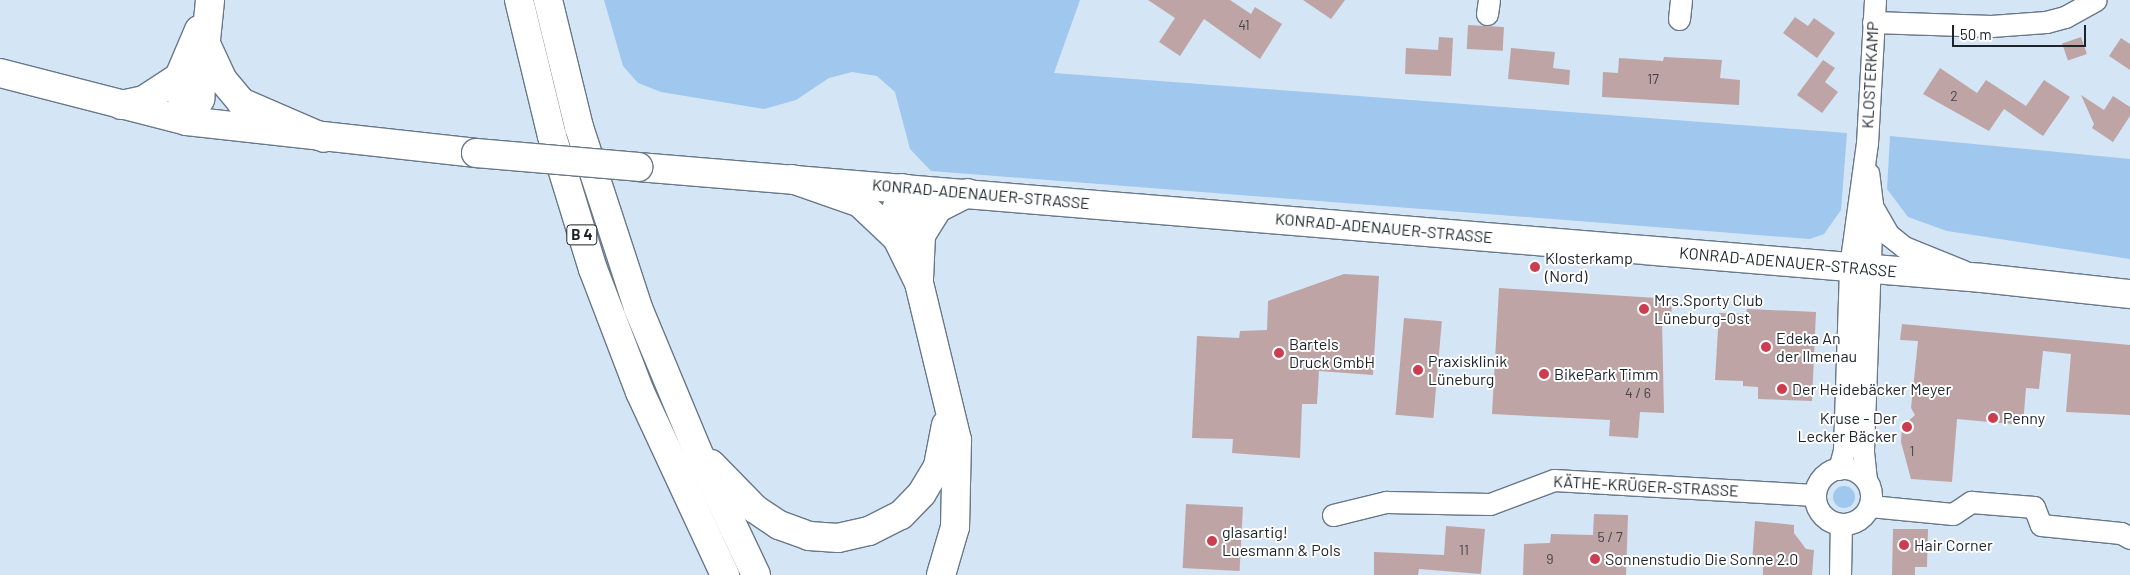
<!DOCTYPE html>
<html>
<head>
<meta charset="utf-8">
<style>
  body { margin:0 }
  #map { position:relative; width:2130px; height:575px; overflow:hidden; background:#d4e5f6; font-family:Barlow,sans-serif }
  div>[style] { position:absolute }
  .green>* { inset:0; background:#a0c7ed }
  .round { border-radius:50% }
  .building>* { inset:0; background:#bea4a5; transform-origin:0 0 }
  .roads { filter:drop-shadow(1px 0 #697888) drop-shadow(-1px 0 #697888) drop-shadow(0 1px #697888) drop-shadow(0 -1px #697888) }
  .street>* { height:21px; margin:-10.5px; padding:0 10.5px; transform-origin:10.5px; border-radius:10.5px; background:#fff }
  .street>.ring { margin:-10.5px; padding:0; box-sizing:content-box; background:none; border:21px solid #fff; border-radius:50% }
  .secondary>* { height:28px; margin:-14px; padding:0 14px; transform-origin:14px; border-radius:14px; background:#fff }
  .highway>* { height:28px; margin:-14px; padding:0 14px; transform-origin:14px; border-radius:14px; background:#fff }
  .bridges { filter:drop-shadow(1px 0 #697888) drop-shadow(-1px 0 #697888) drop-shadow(0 1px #697888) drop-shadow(0 -1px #697888) }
  .secondary-bridge>* { height:28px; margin:-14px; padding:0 14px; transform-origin:14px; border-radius:14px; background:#fff }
  .dots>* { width:14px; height:14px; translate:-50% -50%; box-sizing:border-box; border:2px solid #fff; border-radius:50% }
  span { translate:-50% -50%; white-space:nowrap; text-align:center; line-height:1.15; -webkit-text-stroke:4px #fff; paint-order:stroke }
  .number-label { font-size:14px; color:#444348 }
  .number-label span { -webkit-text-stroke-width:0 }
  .shield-label span { padding:1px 4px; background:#fff; border:1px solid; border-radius:4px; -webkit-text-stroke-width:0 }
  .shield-label { font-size:15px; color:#1c2329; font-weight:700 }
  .street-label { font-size:16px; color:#1c2329 }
  .poi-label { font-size:16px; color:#1c2329 }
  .left { translate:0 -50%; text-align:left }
  .right { translate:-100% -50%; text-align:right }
  .scale { position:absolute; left:1952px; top:25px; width:134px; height:22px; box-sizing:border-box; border:2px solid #1c2329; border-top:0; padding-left:6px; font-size:15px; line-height:18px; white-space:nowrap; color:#1c2329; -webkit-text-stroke:4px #fff; paint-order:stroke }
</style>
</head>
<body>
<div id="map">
  <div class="green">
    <i style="clip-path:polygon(604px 0,1080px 0,1054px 73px,1847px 133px,1841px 210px,1824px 234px,1810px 239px,931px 171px,910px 149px,895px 92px,877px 76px,852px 72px,829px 78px,796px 100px,764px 109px,661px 92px,638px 83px,623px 66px)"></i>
    <i style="clip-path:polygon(1890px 136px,2130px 159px,2130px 259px,1947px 231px,1908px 217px,1887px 189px)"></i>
    <i class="round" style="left:1833px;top:486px;width:22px;height:22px"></i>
  </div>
  <div class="building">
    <i style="clip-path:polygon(1148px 0,1230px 0,1251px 14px,1255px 7px,1282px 24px,1260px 59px,1204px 19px,1180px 56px,1159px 42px,1175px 18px)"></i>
    <i style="clip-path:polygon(1303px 0,1345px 0,1331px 19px)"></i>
    <i style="clip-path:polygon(1795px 17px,1808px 26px,1814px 18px,1835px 33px,1817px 58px,1783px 33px)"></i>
    <i style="left:1468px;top:25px;width:36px;height:24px;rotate:3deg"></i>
    <i style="clip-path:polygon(1439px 37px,1453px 38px,1451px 76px,1405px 74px,1406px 48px,1438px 50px)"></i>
    <i style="left:2081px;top:37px;width:18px;height:20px;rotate:71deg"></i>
    <i style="clip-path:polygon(2121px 38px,2130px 44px,2130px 70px,2109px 56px)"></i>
    <i style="clip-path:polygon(1511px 48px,1555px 52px,1553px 68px,1570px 70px,1569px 85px,1508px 79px)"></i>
    <i style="clip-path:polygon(1664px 57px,1722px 60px,1720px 78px,1740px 80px,1739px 105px,1602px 97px,1603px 72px,1618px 73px,1619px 58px,1663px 61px)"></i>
    <i style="clip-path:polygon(1823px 60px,1835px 68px,1825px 82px,1838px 92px,1822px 113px,1797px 95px)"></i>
    <i style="clip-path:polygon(1940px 68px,1977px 93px,1986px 80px,2026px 106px,2044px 80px,2070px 97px,2043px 136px,2004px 109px,1989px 131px,1923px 94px)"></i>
    <i style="clip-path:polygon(2081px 95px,2104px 110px,2113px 96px,2130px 107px,2130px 116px,2113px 142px,2092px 128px,2094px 124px)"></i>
    <i style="clip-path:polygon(1344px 274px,1379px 276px,1373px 375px,1319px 371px,1317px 404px,1302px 404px,1300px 458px,1232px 453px,1233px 439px,1192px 438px,1197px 336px,1239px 338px,1240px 331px,1267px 330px,1268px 301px)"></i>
    <i style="clip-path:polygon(1499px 288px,1672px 299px,1671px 321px,1662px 321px,1664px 413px,1640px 412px,1638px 438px,1609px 436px,1610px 420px,1492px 414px)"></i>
    <i style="clip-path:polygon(1747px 309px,1816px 312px,1812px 401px,1758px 399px,1758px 387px,1743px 386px,1743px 381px,1715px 380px,1719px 313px,1746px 314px)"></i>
    <i style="left:1404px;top:318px;width:38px;height:97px;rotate:5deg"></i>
    <i style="clip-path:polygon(1902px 324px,2130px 345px,2130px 415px,2066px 412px,2071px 354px,2043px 351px,2039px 389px,2026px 388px,2023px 425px,1957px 419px,1952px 482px,1911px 479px,1901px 442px,1902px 427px,1915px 415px,1911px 408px,1918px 341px,1900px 340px)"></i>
    <i style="left:1186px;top:504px;width:57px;height:64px;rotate:3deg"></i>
    <i style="clip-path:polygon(1594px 514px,1628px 515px,1626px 575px,1523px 575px,1524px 544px,1550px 543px,1551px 534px,1593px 535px)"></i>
    <i style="clip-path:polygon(1755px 521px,1794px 525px,1794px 533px,1806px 549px,1814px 550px,1812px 575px,1763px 575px,1763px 564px,1752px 563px)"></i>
    <i style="clip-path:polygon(1446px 526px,1485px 529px,1481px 574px,1419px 569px,1418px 575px,1374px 575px,1374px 552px,1444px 555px)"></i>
    <i style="clip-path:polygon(1893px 529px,1928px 529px,1927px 567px,1915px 567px,1915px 575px,1892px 575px)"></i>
  </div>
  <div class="roads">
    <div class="street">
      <i style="left:1487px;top:14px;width:14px;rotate:-82deg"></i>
      <i style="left:1679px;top:19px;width:19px;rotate:-84deg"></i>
      <i style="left:1873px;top:22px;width:118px;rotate:1.9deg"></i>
      <i style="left:1991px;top:26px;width:55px;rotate:-4.2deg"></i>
      <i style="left:2046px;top:22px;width:20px;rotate:-15deg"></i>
      <i style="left:2065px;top:17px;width:35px;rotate:-29deg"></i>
      <i style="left:1872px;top:206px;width:34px;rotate:60deg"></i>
      <i style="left:1889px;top:235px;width:19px;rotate:39deg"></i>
      <i style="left:1904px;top:247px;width:64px;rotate:22.1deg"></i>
      <i class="ring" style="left:1815px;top:468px;width:35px;height:35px"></i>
      <i style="left:1839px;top:469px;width:20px;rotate:-75deg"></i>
      <i style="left:1844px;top:450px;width:183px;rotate:-88.1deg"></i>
      <i style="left:1850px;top:267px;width:125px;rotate:-82.2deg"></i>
      <i style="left:1867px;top:143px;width:143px;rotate:-86.8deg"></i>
      <i style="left:1866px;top:480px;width:30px;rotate:-96deg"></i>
      <i style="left:1863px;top:450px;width:246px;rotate:-87.9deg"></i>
      <i style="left:1872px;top:204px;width:31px;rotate:-97deg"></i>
      <i style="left:1870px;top:506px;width:83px;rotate:5.5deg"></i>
      <i style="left:1953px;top:514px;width:22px;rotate:-34deg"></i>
      <i style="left:1971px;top:502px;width:63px;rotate:4.5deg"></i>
      <i style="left:2034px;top:507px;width:19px;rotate:69deg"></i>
      <i style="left:2041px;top:525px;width:80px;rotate:5.7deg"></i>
      <i style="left:2121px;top:533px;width:10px;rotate:29deg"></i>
      <i style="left:1333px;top:515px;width:55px;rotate:-13.8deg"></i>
      <i style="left:1386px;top:502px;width:104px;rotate:1.1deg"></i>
      <i style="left:1490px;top:504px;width:68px;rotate:-20.6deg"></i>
      <i style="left:1554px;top:480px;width:261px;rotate:3.3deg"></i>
      <i style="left:1840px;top:575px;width:50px;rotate:-88.9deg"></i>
    </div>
    <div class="secondary">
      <i style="left:0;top:73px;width:193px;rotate:14.4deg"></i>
      <i style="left:187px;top:121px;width:291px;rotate:6.3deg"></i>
      <i style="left:638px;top:167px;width:1349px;rotate:4.72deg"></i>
      <i style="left:1982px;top:278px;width:149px;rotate:6.2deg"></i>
    </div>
    <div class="highway">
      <i style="left:519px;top:0;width:140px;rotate:76.4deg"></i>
      <i style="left:552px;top:136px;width:139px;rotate:72.9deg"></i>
      <i style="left:593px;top:269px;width:132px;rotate:69.1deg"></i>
      <i style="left:640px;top:392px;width:202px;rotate:65.1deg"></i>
      <i style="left:548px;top:0;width:131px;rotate:76.3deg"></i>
      <i style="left:579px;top:127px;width:190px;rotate:71.9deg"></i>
      <i style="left:638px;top:308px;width:154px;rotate:67.4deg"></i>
      <i style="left:697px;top:450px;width:138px;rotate:64.7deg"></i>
      <i style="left:206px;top:44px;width:38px;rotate:65deg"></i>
      <i style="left:222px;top:79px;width:30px;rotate:50deg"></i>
      <i style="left:241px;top:102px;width:90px;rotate:23.4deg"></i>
      <i style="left:121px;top:105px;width:24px;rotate:-12deg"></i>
      <i style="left:144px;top:100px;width:42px;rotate:-33.3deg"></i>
      <i style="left:185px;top:120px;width:43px;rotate:-97.9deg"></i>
      <i style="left:179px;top:77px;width:51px;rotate:-66.9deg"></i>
      <i style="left:187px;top:121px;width:26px;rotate:-59deg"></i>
      <i style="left:200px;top:99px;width:100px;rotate:-84.2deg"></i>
      <i style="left:792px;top:179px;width:72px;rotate:19.4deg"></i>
      <i style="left:860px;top:203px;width:51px;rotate:43.4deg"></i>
      <i style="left:902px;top:188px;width:24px;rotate:105deg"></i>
      <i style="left:896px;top:211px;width:27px;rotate:88deg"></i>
      <i style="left:897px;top:238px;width:50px;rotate:63.9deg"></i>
      <i style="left:919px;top:283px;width:162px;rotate:76.4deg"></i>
      <i style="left:957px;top:440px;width:87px;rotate:91.3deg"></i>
      <i style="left:955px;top:527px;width:50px;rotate:106.3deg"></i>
      <i style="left:907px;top:189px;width:48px;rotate:73.1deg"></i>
      <i style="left:921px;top:235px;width:44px;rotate:92.6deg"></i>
      <i style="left:921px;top:235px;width:32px;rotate:-58deg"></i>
      <i style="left:938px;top:208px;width:33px;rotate:-27deg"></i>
      <i style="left:711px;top:464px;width:63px;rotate:45.6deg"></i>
      <i style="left:755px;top:509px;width:29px;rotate:34deg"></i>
      <i style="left:779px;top:525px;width:32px;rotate:20deg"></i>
      <i style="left:809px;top:536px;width:29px;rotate:4deg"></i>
      <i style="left:838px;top:538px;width:32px;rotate:-13deg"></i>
      <i style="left:869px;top:531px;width:36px;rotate:-27deg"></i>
      <i style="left:901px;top:515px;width:30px;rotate:-46deg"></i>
      <i style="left:922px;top:493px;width:31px;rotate:-59deg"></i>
      <i style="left:938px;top:466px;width:42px;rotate:-79deg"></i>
    </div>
  </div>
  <div class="bridges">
    <div class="secondary-bridge">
      <i style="left:476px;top:153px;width:163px;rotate:4.9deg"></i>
    </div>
  </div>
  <div class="dots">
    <i style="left:1535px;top:267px;background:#cd3d50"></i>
    <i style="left:1644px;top:309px;background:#cd3d50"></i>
    <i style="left:1766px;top:347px;background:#cd3d50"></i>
    <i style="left:1279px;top:353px;background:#cd3d50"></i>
    <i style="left:1418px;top:370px;background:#cd3d50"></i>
    <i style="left:1544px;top:374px;background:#cd3d50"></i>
    <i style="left:1782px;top:389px;background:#cd3d50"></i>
    <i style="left:1993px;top:418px;background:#cd3d50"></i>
    <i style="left:1907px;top:427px;background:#cd3d50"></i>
    <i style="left:1212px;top:541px;background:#cd3d50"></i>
    <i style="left:1904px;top:545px;background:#cd3d50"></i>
    <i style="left:1595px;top:559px;background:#cd3d50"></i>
  </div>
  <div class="number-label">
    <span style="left:1244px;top:25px">41</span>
    <span style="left:1653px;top:79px">17</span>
    <span style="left:1954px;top:96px">2</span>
    <span style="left:1638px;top:393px">4 / 6</span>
    <span style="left:1912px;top:451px">1</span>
    <span style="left:1610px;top:537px">5 / 7</span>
    <span style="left:1464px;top:550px">11</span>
    <span style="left:1550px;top:559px">9</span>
  </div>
  <div class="shield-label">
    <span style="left:582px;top:235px">B 4</span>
  </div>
  <div class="street-label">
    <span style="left:1870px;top:75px;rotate:-87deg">KLOSTERKAMP</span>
    <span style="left:981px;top:194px;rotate:5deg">KONRAD-ADENAUER-STRASSE</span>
    <span style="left:1384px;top:228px;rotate:5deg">KONRAD-ADENAUER-STRASSE</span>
    <span style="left:1788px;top:262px;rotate:5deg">KONRAD-ADENAUER-STRASSE</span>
    <span style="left:1646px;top:486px;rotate:3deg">KÄTHE-KRÜGER-STRASSE</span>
  </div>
  <div class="poi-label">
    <span class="left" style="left:1545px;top:267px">Klosterkamp<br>(Nord)</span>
    <span class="left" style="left:1654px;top:309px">Mrs.Sporty Club<br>Lüneburg-Ost</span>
    <span class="left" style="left:1776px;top:347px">Edeka An<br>der Ilmenau</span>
    <span class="left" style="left:1289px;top:353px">Bartels<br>Druck GmbH</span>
    <span class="left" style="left:1428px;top:370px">Praxisklinik<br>Lüneburg</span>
    <span class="left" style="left:1554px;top:374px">BikePark Timm</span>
    <span class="left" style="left:1792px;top:389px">Der Heidebäcker Meyer</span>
    <span class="right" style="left:1897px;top:427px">Kruse - Der<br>Lecker Bäcker</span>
    <span class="left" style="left:2003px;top:418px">Penny</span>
    <span class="left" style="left:1222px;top:541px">glasartig!<br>Luesmann &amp; Pols</span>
    <span class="left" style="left:1914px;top:545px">Hair Corner</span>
    <span class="left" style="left:1605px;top:559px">Sonnenstudio Die Sonne 2.0</span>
  </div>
  <div class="scale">50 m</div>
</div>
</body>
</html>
